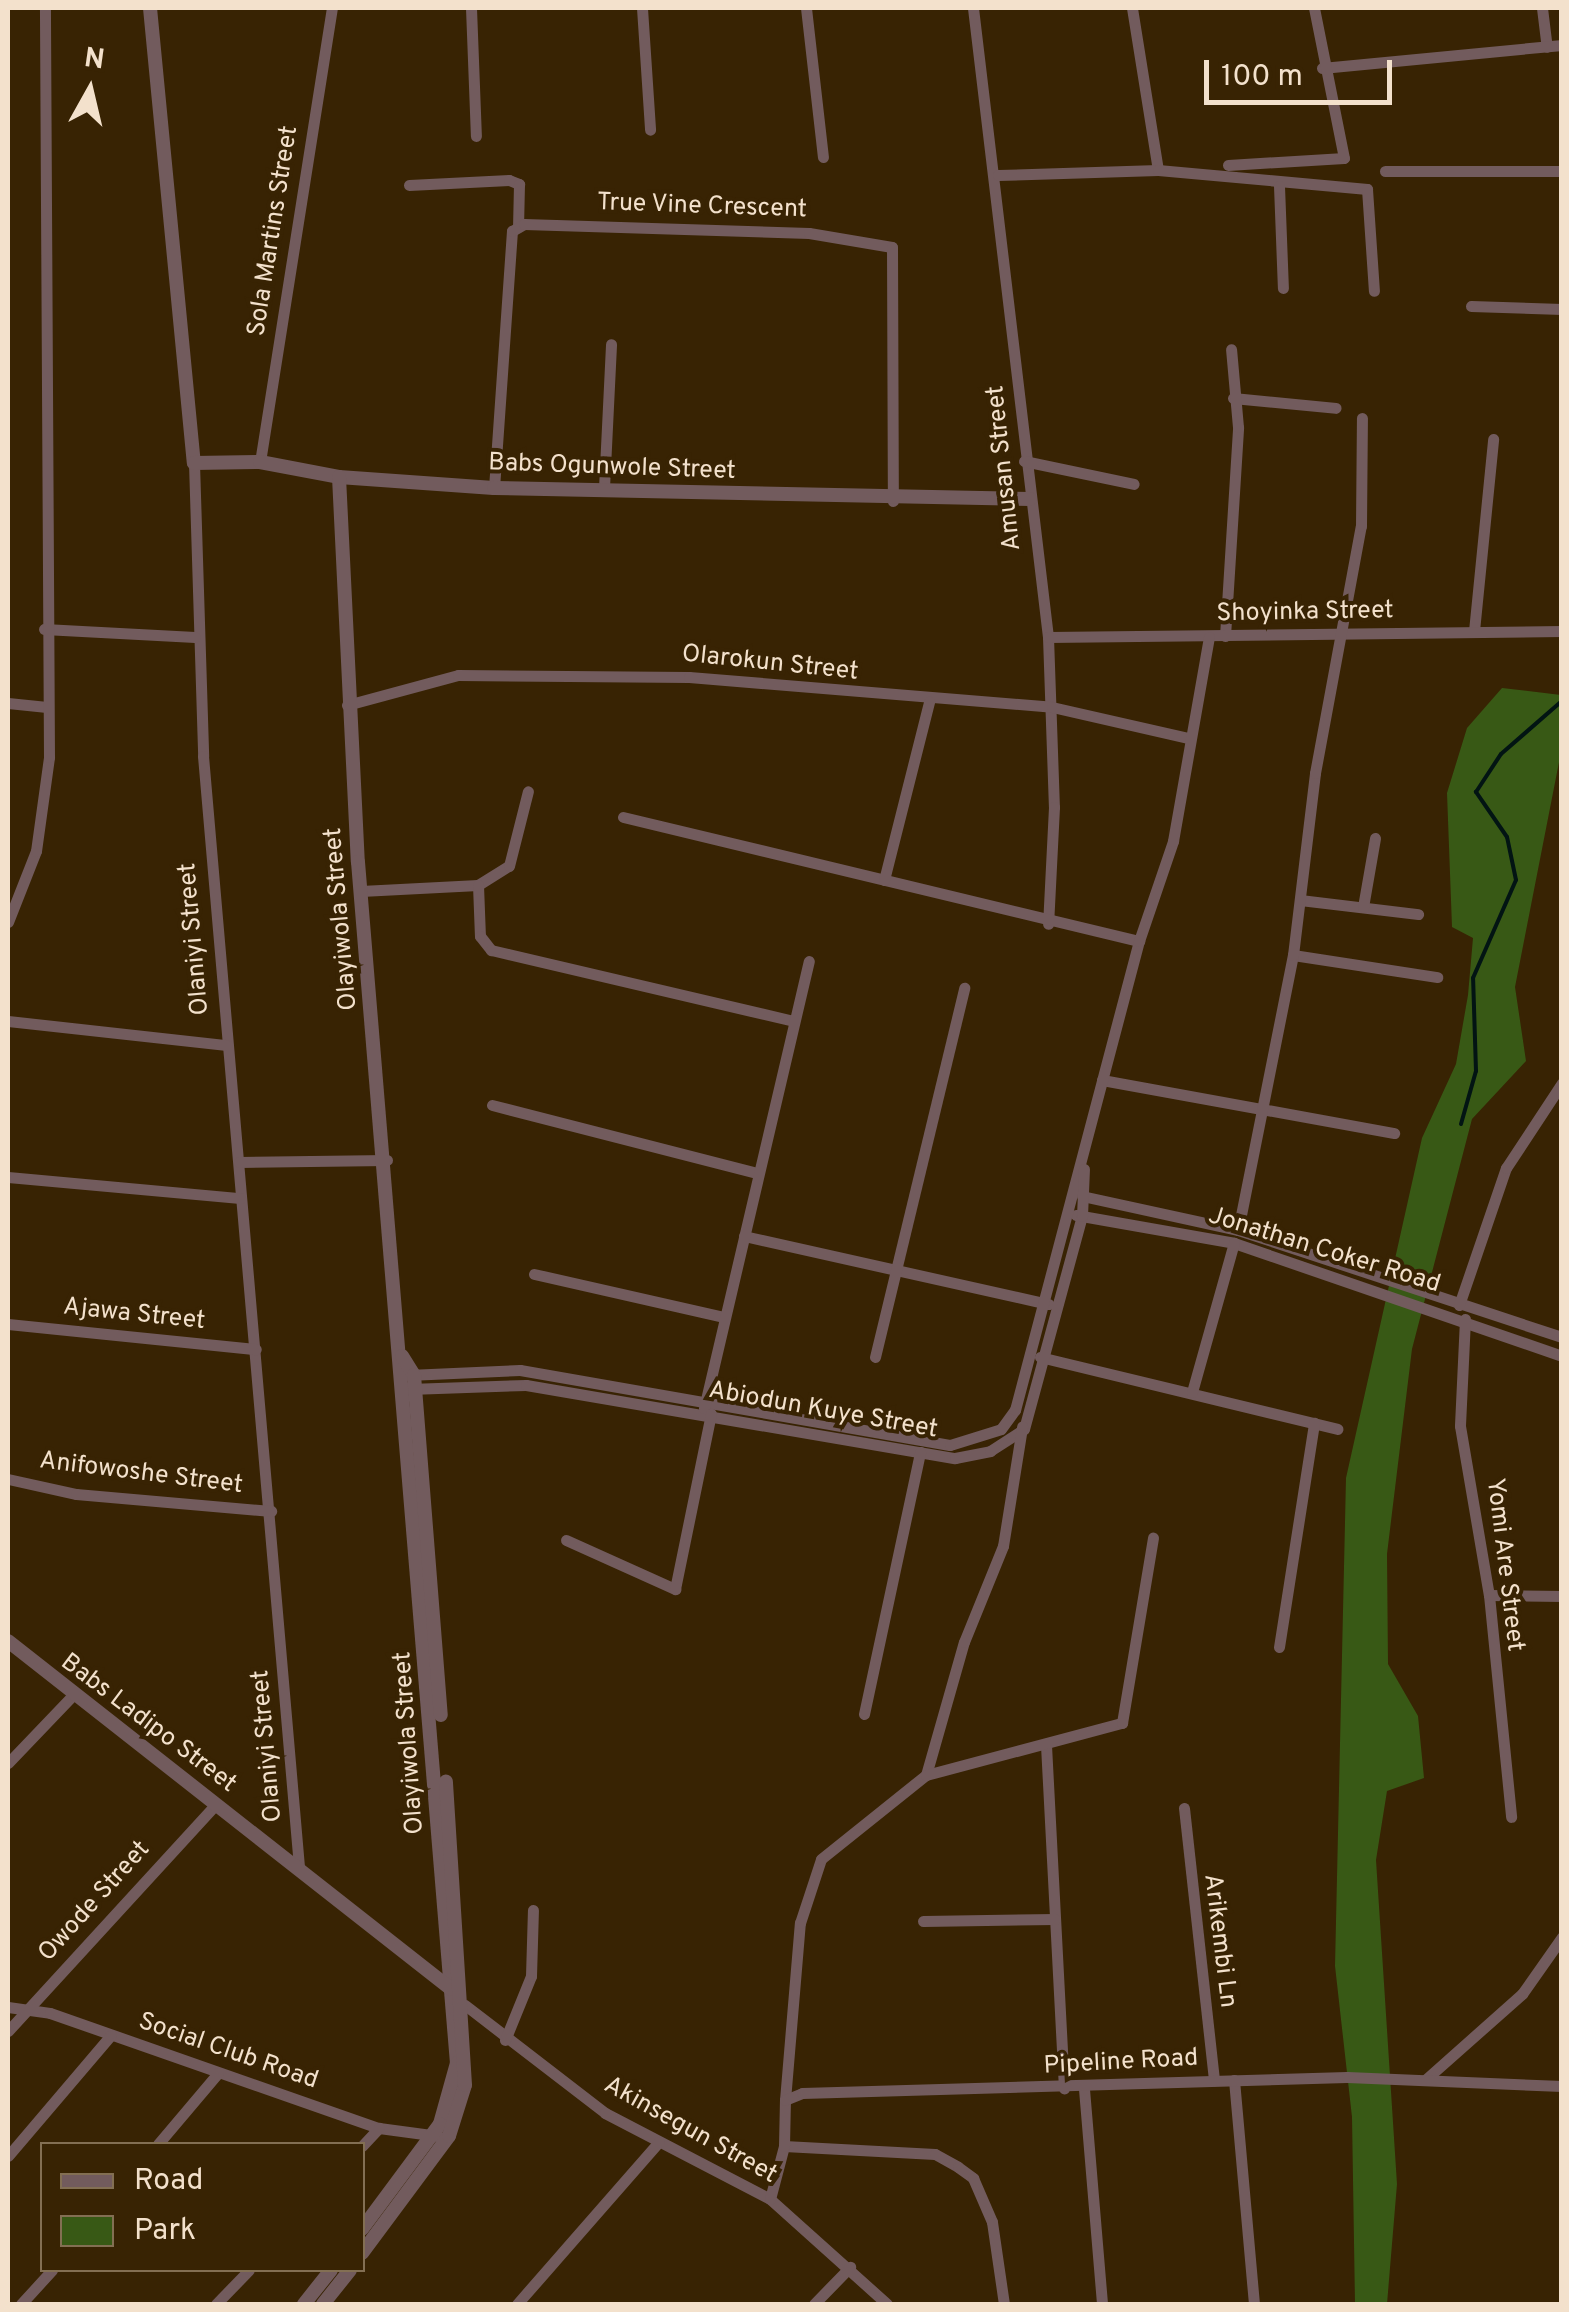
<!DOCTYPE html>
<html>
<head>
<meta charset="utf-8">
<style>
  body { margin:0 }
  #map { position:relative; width:1569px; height:2312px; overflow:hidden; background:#382303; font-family:Overpass,sans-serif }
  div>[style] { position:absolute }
  .green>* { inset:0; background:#385915 }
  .stream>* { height:4px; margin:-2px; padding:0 2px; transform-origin:2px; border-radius:2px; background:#021413 }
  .minor>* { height:11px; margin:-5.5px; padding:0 5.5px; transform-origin:5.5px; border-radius:5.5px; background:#725b5d }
  .tertiary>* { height:14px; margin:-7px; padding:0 7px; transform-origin:7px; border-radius:7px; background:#725b5d }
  span { translate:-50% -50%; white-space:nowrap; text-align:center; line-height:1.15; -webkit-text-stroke:8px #382303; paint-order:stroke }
  .street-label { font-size:25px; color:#f3e1cc }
  .frame { position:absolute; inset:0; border:10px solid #f3e1cc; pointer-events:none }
  .legend { position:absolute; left:40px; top:2142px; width:325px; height:130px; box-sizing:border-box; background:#382303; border:2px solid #836f53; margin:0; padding:12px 18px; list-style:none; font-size:30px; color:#f3e1cc }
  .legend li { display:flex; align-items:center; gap:20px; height:50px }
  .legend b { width:50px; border:2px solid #836f53 }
  .north { position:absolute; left:40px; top:40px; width:100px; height:100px; -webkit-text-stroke:8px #382303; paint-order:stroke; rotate:8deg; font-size:28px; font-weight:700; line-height:40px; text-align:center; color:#f3e1cc }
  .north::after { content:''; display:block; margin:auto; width:35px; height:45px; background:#f3e1cc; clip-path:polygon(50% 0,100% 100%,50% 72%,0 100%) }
  .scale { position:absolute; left:1204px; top:60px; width:188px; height:45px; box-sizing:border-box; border:5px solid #f3e1cc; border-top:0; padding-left:12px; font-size:30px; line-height:35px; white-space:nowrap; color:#f3e1cc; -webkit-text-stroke:8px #382303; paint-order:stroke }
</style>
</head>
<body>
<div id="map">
  <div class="green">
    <i style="clip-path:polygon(1502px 688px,1561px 695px,1561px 752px,1515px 987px,1526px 1061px,1472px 1119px,1412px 1349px,1387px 1554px,1388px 1664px,1418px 1716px,1424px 1778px,1387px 1791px,1376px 1860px,1397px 2184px,1387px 2304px,1355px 2304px,1352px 2117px,1335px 1966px,1346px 1478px,1422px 1138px,1456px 1064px,1468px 995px,1473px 938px,1452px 927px,1447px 793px,1467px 728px)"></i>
  </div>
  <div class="stream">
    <i style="left:1461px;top:1124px;width:55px;rotate:-74.2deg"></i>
    <i style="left:1476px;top:1071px;width:93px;rotate:-91.8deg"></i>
    <i style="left:1473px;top:978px;width:107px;rotate:-66.3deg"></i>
    <i style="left:1516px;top:880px;width:44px;rotate:-101.8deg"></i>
    <i style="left:1507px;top:837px;width:55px;rotate:-124.6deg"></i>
    <i style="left:1476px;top:792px;width:45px;rotate:-56.7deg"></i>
    <i style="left:1501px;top:754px;width:81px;rotate:-41deg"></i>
  </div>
  <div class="minor">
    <i style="left:471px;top:8px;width:128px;rotate:87.8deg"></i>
    <i style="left:642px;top:8px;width:122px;rotate:86.2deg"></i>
    <i style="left:806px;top:8px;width:150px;rotate:83.5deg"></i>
    <i style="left:973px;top:8px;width:633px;rotate:83.2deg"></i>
    <i style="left:1048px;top:637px;width:170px;rotate:88deg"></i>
    <i style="left:1054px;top:807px;width:117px;rotate:92.9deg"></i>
    <i style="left:1132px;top:8px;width:164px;rotate:80.9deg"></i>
    <i style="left:1542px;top:8px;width:39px;rotate:83deg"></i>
    <i style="left:1322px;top:68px;width:241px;rotate:-5.5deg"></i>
    <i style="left:1228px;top:165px;width:116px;rotate:-3.5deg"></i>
    <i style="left:1344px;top:158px;width:153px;rotate:-101.3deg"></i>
    <i style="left:1385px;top:171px;width:177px"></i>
    <i style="left:998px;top:175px;width:160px;rotate:-1.8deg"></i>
    <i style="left:1158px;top:170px;width:210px;rotate:5.2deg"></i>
    <i style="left:1367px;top:189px;width:102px;rotate:86.1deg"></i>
    <i style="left:409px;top:185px;width:100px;rotate:-2.9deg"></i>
    <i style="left:509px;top:180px;width:11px;rotate:22deg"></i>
    <i style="left:519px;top:184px;width:43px;rotate:91.3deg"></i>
    <i style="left:1279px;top:186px;width:102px;rotate:87.8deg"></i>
    <i style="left:1471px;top:306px;width:91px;rotate:1.9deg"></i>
    <i style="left:1233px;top:398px;width:103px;rotate:5.5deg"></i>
    <i style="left:1024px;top:461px;width:112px;rotate:11.8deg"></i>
    <i style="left:260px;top:462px;width:460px;rotate:-81deg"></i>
    <i style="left:194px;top:463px;width:293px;rotate:88.2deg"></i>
    <i style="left:203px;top:756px;width:1114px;rotate:85.06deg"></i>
    <i style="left:494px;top:488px;width:258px;rotate:-86deg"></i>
    <i style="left:512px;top:231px;width:14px;rotate:-30deg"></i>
    <i style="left:524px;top:224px;width:285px;rotate:1.8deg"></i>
    <i style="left:809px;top:233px;width:84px;rotate:9.6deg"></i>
    <i style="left:892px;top:247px;width:254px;rotate:89.8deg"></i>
    <i style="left:604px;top:488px;width:144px;rotate:-87.2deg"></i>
    <i style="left:44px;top:629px;width:151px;rotate:3deg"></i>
    <i style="left:1474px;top:631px;width:193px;rotate:-84.3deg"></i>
    <i style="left:1225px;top:636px;width:209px;rotate:-86.4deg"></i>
    <i style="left:1238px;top:427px;width:78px;rotate:-95.1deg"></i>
    <i style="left:1048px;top:637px;width:514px;rotate:-0.67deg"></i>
    <i style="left:8px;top:703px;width:39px;rotate:6deg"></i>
    <i style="left:347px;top:705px;width:115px;rotate:-15.1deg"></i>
    <i style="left:458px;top:675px;width:231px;rotate:0.5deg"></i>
    <i style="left:689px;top:677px;width:364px;rotate:4.7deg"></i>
    <i style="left:1052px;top:707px;width:139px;rotate:12.8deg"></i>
    <i style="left:623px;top:817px;width:531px;rotate:13.51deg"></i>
    <i style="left:884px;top:880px;width:184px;rotate:-75.8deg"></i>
    <i style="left:478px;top:885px;width:36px;rotate:-32deg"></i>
    <i style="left:509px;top:866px;width:77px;rotate:-75.8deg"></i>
    <i style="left:361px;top:891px;width:117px;rotate:-2.9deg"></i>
    <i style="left:478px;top:885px;width:51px;rotate:87.8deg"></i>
    <i style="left:480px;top:936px;width:18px;rotate:52deg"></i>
    <i style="left:491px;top:950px;width:311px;rotate:13.2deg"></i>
    <i style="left:1300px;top:900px;width:119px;rotate:6.8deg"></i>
    <i style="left:1363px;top:907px;width:70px;rotate:-80.1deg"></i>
    <i style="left:8px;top:922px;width:76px;rotate:-68.5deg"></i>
    <i style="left:36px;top:851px;width:95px;rotate:-82.1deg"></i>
    <i style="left:49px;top:757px;width:749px;rotate:-90.31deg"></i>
    <i style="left:1293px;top:955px;width:146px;rotate:8.7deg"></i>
    <i style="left:8px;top:1021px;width:220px;rotate:6.3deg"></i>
    <i style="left:1102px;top:1080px;width:297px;rotate:10.3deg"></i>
    <i style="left:492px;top:1105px;width:274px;rotate:14.4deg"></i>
    <i style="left:239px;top:1162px;width:148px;rotate:-0.8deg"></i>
    <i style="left:8px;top:1177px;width:233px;rotate:5.2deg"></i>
    <i style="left:1082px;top:1196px;width:160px;rotate:12.3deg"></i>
    <i style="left:1238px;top:1230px;width:341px;rotate:18.3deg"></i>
    <i style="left:1076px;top:1215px;width:160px;rotate:10deg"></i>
    <i style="left:1234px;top:1243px;width:347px;rotate:19deg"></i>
    <i style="left:1238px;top:1230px;width:280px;rotate:-78.7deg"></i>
    <i style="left:1293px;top:955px;width:183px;rotate:-83.1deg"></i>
    <i style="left:1315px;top:773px;width:251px;rotate:-79.5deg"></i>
    <i style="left:1361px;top:526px;width:108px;rotate:-89.5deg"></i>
    <i style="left:744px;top:1236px;width:312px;rotate:12.6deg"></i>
    <i style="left:534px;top:1274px;width:194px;rotate:12.8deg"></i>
    <i style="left:1459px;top:1305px;width:145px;rotate:-71.1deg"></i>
    <i style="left:1506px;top:1168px;width:102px;rotate:-56.6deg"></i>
    <i style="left:1465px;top:1319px;width:107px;rotate:92.7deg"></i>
    <i style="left:1460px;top:1426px;width:171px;rotate:80.3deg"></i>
    <i style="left:1489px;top:1595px;width:223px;rotate:84.3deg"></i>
    <i style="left:8px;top:1324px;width:249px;rotate:5.8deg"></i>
    <i style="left:875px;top:1357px;width:380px;rotate:-76.4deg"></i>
    <i style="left:1040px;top:1357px;width:306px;rotate:13.6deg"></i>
    <i style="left:408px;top:1375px;width:112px;rotate:-2.6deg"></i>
    <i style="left:520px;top:1370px;width:436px;rotate:9.9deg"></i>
    <i style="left:950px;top:1445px;width:53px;rotate:-17.4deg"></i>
    <i style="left:1001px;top:1429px;width:24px;rotate:-54deg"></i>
    <i style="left:1015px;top:1410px;width:485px;rotate:-75.2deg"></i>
    <i style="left:1139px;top:941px;width:106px;rotate:-71.2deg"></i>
    <i style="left:1173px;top:841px;width:207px;rotate:-80deg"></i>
    <i style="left:409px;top:1389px;width:117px;rotate:-2deg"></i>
    <i style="left:526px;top:1385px;width:435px;rotate:9.7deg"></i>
    <i style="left:955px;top:1458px;width:36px;rotate:-11deg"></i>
    <i style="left:990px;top:1451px;width:40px;rotate:-32.9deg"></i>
    <i style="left:1024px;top:1429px;width:221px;rotate:-74.8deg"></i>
    <i style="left:1082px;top:1216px;width:47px;rotate:-87.6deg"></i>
    <i style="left:1192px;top:1392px;width:155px;rotate:-74.3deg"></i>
    <i style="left:704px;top:1408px;width:459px;rotate:-76.8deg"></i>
    <i style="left:8px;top:1479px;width:70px;rotate:12.4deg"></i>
    <i style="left:76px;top:1494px;width:196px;rotate:5deg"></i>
    <i style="left:566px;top:1540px;width:120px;rotate:24.2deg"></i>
    <i style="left:675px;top:1589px;width:179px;rotate:-78.4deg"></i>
    <i style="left:1489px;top:1595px;width:73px;rotate:0.8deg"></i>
    <i style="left:1279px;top:1647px;width:227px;rotate:-81.1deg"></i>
    <i style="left:864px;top:1714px;width:268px;rotate:-77.9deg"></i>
    <i style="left:1046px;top:1745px;width:344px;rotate:87deg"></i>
    <i style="left:8px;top:1763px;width:91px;rotate:-46.3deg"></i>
    <i style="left:926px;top:1775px;width:138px;rotate:-74.1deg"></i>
    <i style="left:964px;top:1642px;width:104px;rotate:-67.9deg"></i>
    <i style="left:1003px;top:1546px;width:121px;rotate:-80.9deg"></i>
    <i style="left:1184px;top:1808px;width:274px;rotate:83.7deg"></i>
    <i style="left:923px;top:1921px;width:132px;rotate:-0.9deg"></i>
    <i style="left:465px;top:2005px;width:177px;rotate:37.6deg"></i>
    <i style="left:605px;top:2113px;width:186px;rotate:27.5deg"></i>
    <i style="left:770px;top:2199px;width:157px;rotate:41.9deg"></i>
    <i style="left:8px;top:2007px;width:42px;rotate:8.1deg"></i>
    <i style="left:50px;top:2013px;width:349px;rotate:19.3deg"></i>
    <i style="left:379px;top:2128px;width:60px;rotate:7.7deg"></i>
    <i style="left:8px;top:2031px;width:308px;rotate:-47.5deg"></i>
    <i style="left:505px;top:2040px;width:69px;rotate:-67.9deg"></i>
    <i style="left:531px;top:1976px;width:66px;rotate:-88.3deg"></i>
    <i style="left:1234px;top:2080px;width:225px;rotate:84.9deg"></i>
    <i style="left:1425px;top:2080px;width:130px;rotate:-41.6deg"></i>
    <i style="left:1522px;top:1994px;width:70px;rotate:-54.9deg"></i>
    <i style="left:1084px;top:2089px;width:216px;rotate:85.2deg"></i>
    <i style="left:785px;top:2100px;width:178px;rotate:-85.2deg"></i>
    <i style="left:800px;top:1923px;width:67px;rotate:-71.8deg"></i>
    <i style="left:821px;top:1859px;width:134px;rotate:-38.7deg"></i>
    <i style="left:926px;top:1775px;width:203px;rotate:-14.9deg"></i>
    <i style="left:1122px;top:1723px;width:188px;rotate:-80.5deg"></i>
    <i style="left:158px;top:2144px;width:93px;rotate:-49.8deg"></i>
    <i style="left:362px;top:2146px;width:25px;rotate:-47deg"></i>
    <i style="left:784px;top:2146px;width:151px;rotate:3deg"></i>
    <i style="left:935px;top:2154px;width:26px;rotate:29deg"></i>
    <i style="left:958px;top:2167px;width:19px;rotate:36deg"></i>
    <i style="left:973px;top:2178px;width:48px;rotate:66.6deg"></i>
    <i style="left:992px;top:2222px;width:83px;rotate:81.7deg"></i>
    <i style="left:8px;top:2156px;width:159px;rotate:-49.6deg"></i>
    <i style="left:770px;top:2199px;width:55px;rotate:-75.2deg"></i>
    <i style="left:784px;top:2146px;width:46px;rotate:-88.8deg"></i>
    <i style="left:785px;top:2100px;width:18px;rotate:-22deg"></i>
    <i style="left:802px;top:2093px;width:545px;rotate:-1.68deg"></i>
    <i style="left:1347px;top:2077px;width:215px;rotate:2.4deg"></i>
    <i style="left:21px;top:2304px;width:46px;rotate:-47.6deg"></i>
    <i style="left:216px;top:2304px;width:47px;rotate:-45.9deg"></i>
    <i style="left:517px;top:2304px;width:215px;rotate:-48.8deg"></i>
    <i style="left:814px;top:2304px;width:52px;rotate:-45.8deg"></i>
  </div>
  <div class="tertiary">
    <i style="left:150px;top:8px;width:457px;rotate:84.5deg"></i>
    <i style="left:194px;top:463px;width:66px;rotate:-0.9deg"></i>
    <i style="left:260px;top:462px;width:80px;rotate:10.8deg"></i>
    <i style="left:339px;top:477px;width:155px;rotate:4.1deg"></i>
    <i style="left:494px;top:488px;width:536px;rotate:1.18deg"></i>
    <i style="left:339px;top:477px;width:385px;rotate:87.2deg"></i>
    <i style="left:358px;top:862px;width:1205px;rotate:85.29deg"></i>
    <i style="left:457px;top:2063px;width:63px;rotate:105.6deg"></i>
    <i style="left:440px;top:2124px;width:131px;rotate:126.6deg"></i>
    <i style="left:402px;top:1356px;width:22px;rotate:58deg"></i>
    <i style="left:414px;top:1375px;width:341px;rotate:85.5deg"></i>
    <i style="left:8px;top:1641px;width:563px;rotate:38.15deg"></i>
    <i style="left:362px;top:2253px;width:146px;rotate:-53.4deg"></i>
    <i style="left:449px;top:2136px;width:53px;rotate:-72.6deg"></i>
    <i style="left:465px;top:2085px;width:304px;rotate:-93.6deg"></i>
    <i style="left:304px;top:2304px;width:43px;rotate:-51.5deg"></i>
    <i style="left:323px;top:2304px;width:43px;rotate:-51.5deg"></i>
  </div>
  <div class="street-label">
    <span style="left:702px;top:207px;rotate:2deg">True Vine Crescent</span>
    <span style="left:274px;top:231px;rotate:-81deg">Sola Martins Street</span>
    <span style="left:612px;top:468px;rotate:2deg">Babs Ogunwole Street</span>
    <span style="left:1005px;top:468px;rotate:-96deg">Amusan Street</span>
    <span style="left:1305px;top:613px;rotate:-1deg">Shoyinka Street</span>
    <span style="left:770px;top:664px;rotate:6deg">Olarokun Street</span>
    <span style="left:342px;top:919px;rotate:-95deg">Olayiwola Street</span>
    <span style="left:195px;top:939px;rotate:-95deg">Olaniyi Street</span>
    <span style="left:1324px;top:1251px;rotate:17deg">Jonathan Coker Road</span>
    <span style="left:134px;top:1315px;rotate:6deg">Ajawa Street</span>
    <span style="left:823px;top:1411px;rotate:10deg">Abiodun Kuye Street</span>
    <span style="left:141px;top:1474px;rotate:7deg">Anifowoshe Street</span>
    <span style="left:1504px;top:1565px;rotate:83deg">Yomi Are Street</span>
    <span style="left:148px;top:1724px;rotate:37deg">Babs Ladipo Street</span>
    <span style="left:410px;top:1743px;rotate:-94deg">Olayiwola Street</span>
    <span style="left:268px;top:1746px;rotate:-95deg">Olaniyi Street</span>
    <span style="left:95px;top:1902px;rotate:-48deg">Owode Street</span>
    <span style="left:1219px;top:1941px;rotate:83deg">Arikembi Ln</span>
    <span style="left:228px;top:2052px;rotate:19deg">Social Club Road</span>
    <span style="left:1121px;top:2063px;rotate:-3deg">Pipeline Road</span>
    <span style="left:690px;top:2131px;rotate:29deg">Akinsegun Street</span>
  </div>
  <div class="frame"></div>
  <ul class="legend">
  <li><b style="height:12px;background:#725b5d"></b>Road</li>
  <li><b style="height:28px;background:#385915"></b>Park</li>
  </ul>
  <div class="north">N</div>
  <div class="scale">100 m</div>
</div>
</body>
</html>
